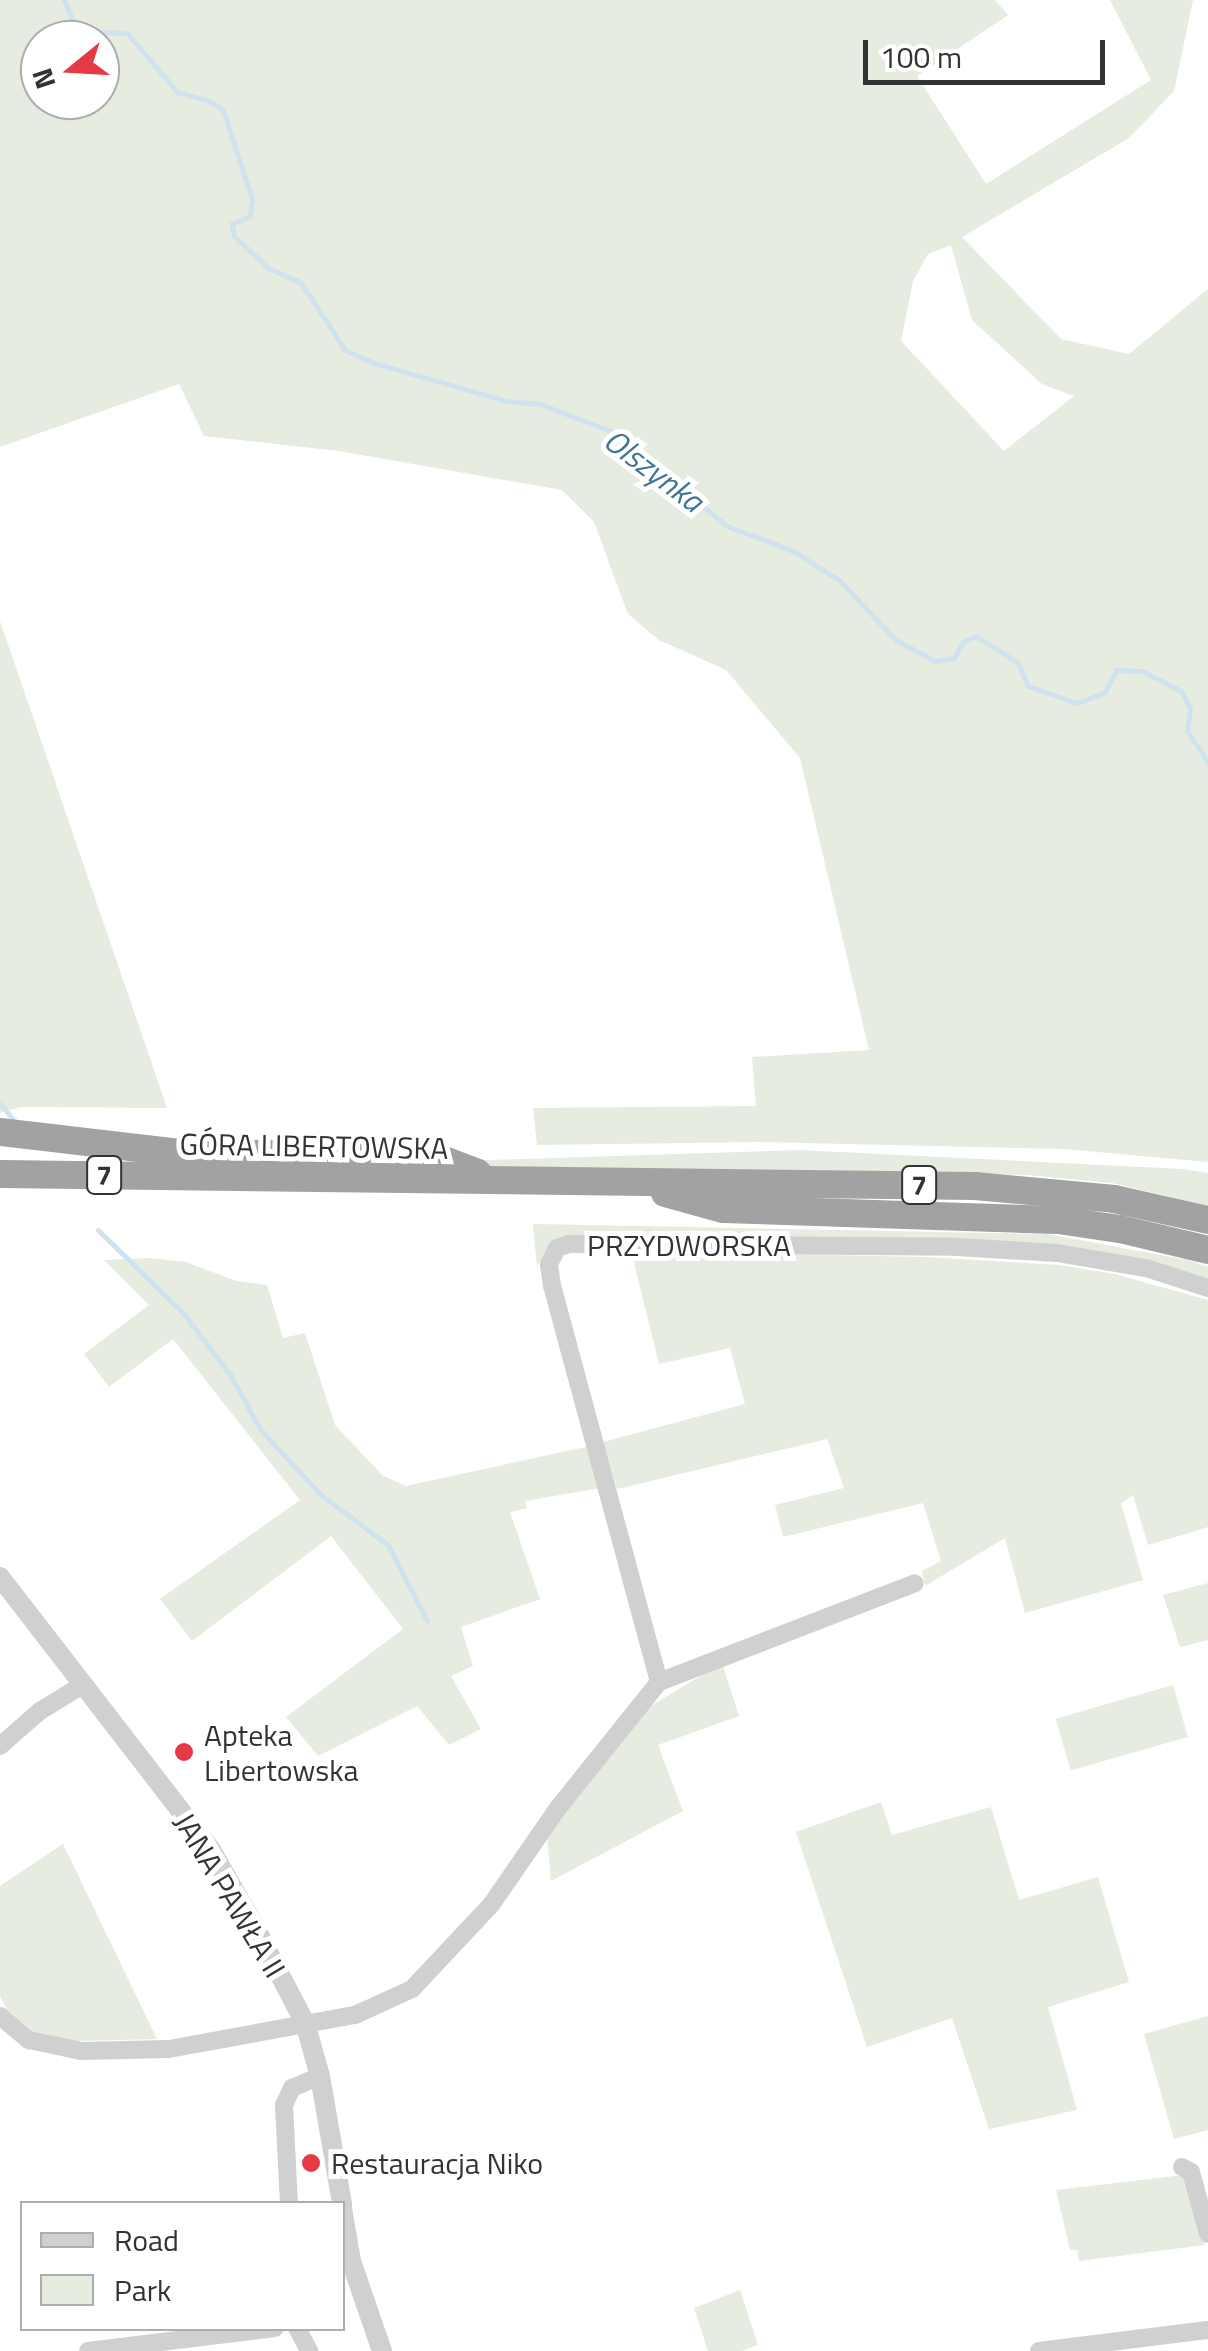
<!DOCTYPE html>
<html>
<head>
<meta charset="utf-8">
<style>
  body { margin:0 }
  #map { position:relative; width:1208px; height:2351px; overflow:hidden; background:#fff; font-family:"Titillium Web",sans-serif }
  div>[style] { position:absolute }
  .green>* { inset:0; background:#e6ecdf; transform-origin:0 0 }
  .stream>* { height:5px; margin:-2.5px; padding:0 2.5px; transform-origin:2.5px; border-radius:2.5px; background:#cfe2ee }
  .minor>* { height:18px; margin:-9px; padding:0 9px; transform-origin:9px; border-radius:9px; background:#d0d0d0 }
  .tertiary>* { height:20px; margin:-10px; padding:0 10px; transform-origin:10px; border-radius:10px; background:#d0d0d0 }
  .trunk>* { height:28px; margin:-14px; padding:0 14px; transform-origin:14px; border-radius:14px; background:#a2a2a2 }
  .dots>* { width:28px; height:28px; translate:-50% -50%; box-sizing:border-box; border:5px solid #fff; border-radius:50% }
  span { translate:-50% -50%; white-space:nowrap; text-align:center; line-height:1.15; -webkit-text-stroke:10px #fff; paint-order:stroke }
  .shield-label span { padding:2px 8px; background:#fff; border:2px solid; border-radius:8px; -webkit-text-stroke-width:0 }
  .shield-label { font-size:28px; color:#333; font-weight:700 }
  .street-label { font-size:30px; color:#333 }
  .poi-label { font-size:30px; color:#333 }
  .left { translate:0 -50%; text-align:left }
  .water-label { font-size:32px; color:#3f7597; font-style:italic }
  .legend { position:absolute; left:20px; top:2201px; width:325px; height:130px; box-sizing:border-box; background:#fff; border:2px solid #adadad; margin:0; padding:12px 18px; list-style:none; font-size:30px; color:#333 }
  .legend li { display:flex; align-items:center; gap:20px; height:50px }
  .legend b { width:50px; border:2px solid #adadad }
  .north { position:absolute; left:20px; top:20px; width:100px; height:100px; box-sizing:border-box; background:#fff; border:2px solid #adadad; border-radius:50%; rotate:252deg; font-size:28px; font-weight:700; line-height:40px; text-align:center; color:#333 }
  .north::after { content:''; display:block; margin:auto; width:35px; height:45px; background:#e63946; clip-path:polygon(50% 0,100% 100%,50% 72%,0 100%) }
  .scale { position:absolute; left:863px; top:40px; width:242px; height:45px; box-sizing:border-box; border:5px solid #333; border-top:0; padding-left:12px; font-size:30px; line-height:35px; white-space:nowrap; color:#333; -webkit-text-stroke:8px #fff; paint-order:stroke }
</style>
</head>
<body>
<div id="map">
  <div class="green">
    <i style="clip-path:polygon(evenodd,0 0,995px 0,1008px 15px,917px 76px,986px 184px,1151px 80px,1110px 0,1193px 0,1174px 91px,1129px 138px,962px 237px,1061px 339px,1129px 354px,1208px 289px,1208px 1162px,1064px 1149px,759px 1142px,537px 1145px,533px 1108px,756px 1106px,752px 1057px,869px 1050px,800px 758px,726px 670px,659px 640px,628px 614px,594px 522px,562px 490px,339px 451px,204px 436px,179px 384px,0 447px,0 0,40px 40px,100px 40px,100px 100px,40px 100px,40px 40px,0 0,951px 245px,972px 320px,1042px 384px,1074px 396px,1004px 451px,901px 341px,913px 281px,928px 254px,951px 245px)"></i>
    <i style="clip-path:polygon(0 621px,167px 1108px,21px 1107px,0 1113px)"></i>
    <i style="clip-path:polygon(799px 1150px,1183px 1169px,1208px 1173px,1208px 1206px,1112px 1183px,1027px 1175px,401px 1165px,402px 1158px,489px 1160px)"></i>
    <i style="clip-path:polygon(533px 1224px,1047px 1234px,1188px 1260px,1208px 1267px,1208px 1282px,1081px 1249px,565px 1237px,549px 1245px,537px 1266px)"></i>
    <i style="clip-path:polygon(631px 1251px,925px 1257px,1058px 1265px,1115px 1274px,1208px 1300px,1208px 1527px,1148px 1545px,1133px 1495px,1121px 1503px,1143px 1580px,1025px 1613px,1005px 1538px,925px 1586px,922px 1571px,941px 1561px,923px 1503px,783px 1537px,775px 1505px,844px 1488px,827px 1439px,617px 1489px,603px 1442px,745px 1404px,730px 1348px,659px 1364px)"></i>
    <i style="clip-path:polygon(149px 1258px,186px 1262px,236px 1281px,267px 1285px,283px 1338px,305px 1333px,335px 1425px,383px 1476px,406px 1486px,590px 1446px,601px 1488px,525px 1501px,527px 1508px,510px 1512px,540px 1599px,461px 1627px,473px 1666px,451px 1676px,481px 1729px,449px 1745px,417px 1706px,318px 1756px,286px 1717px,403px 1629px,331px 1536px,192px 1641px,160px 1599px,300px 1500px,173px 1339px,109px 1387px,84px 1354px,149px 1305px,104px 1260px)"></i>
    <i style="clip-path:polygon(1208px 1583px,1208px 1640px,1180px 1647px,1163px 1595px)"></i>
    <i style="clip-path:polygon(722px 1663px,739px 1716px,658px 1745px,683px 1811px,551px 1881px,547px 1836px,644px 1710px)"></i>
    <i style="left:1173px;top:1685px;width:54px;height:122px;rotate:74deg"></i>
    <i style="clip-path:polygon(881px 1802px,892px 1835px,991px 1807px,1019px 1900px,1098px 1877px,1129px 1982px,1048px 2007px,1077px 2110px,989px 2129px,952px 2018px,867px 2047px,796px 1832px)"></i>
    <i style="clip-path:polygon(63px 1844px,157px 2039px,75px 2041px,34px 2032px,7px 2010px,0 1996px,0 1886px)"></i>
    <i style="clip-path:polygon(1208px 2016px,1208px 2130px,1174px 2139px,1144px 2034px)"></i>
    <i style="clip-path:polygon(1184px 2175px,1205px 2245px,1079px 2261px,1077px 2250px,1070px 2250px,1056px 2190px)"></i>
    <i style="clip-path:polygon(740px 2290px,758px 2345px,742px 2351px,708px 2351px,694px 2308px)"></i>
  </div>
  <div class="stream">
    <i style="left:64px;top:0;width:21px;rotate:67deg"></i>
    <i style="left:72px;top:19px;width:17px;rotate:45deg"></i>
    <i style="left:84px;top:31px;width:43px;rotate:2.7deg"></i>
    <i style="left:127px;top:33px;width:77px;rotate:49.7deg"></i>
    <i style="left:177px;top:92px;width:34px;rotate:15deg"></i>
    <i style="left:210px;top:101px;width:16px;rotate:35deg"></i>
    <i style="left:223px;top:110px;width:94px;rotate:72deg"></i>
    <i style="left:252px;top:199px;width:17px;rotate:97deg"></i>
    <i style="left:250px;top:216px;width:20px;rotate:156deg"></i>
    <i style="left:232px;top:224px;width:12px;rotate:81deg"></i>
    <i style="left:234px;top:236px;width:47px;rotate:43.3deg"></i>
    <i style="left:268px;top:268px;width:36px;rotate:24deg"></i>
    <i style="left:301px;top:283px;width:80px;rotate:56.7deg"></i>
    <i style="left:345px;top:350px;width:32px;rotate:24deg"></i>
    <i style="left:374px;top:363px;width:138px;rotate:15.9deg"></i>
    <i style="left:507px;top:401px;width:33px;rotate:5deg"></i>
    <i style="left:540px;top:404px;width:78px;rotate:21deg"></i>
    <i style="left:613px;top:432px;width:148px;rotate:39.5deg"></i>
    <i style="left:727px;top:526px;width:71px;rotate:20.7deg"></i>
    <i style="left:793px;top:551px;width:54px;rotate:32.2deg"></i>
    <i style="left:839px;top:580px;width:83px;rotate:46.5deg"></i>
    <i style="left:896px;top:640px;width:44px;rotate:28.3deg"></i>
    <i style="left:935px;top:661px;width:19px;rotate:-9deg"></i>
    <i style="left:954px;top:658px;width:18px;rotate:-61deg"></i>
    <i style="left:963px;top:642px;width:14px;rotate:-25deg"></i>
    <i style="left:976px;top:636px;width:50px;rotate:32.7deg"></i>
    <i style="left:1018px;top:663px;width:25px;rotate:67deg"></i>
    <i style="left:1028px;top:686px;width:52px;rotate:19.1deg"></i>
    <i style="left:1077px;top:703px;width:30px;rotate:-21deg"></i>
    <i style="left:1105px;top:692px;width:25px;rotate:-63deg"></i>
    <i style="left:1116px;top:670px;width:26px;rotate:2deg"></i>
    <i style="left:1142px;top:671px;width:44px;rotate:27.1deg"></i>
    <i style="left:1181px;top:691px;width:19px;rotate:62deg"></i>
    <i style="left:1190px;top:708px;width:23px;rotate:97deg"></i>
    <i style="left:1187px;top:731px;width:37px;rotate:56deg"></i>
    <i style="left:0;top:1103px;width:24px;rotate:52deg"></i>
    <i style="left:98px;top:1230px;width:120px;rotate:44.3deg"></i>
    <i style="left:184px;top:1314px;width:78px;rotate:52.8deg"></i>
    <i style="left:231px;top:1376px;width:60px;rotate:61.3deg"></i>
    <i style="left:260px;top:1429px;width:90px;rotate:47.3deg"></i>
    <i style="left:321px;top:1495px;width:84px;rotate:36.7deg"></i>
    <i style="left:388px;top:1545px;width:85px;rotate:62.8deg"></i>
  </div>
  <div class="minor">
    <i style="left:659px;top:1682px;width:410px;rotate:-105.1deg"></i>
    <i style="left:552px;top:1286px;width:22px;rotate:-98deg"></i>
    <i style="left:549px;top:1264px;width:18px;rotate:-63deg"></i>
    <i style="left:557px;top:1248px;width:13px;rotate:-18deg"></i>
    <i style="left:569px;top:1244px;width:388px;rotate:0.4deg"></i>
    <i style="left:957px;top:1247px;width:100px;rotate:3.4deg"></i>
    <i style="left:1057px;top:1253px;width:90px;rotate:9.6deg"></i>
    <i style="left:1146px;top:1268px;width:65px;rotate:17.9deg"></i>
    <i style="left:0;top:1746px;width:53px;rotate:-41.2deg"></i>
    <i style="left:40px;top:1711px;width:48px;rotate:-31.4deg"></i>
    <i style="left:0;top:2016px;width:38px;rotate:40deg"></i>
    <i style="left:29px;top:2040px;width:53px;rotate:11.9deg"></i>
    <i style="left:81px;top:2051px;width:88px;rotate:-1.3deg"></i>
    <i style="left:169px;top:2049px;width:189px;rotate:-10.4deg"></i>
    <i style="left:355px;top:2015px;width:63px;rotate:-24.5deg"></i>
    <i style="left:412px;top:1989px;width:115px;rotate:-46.8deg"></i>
    <i style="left:491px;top:1905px;width:118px;rotate:-55.4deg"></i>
    <i style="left:558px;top:1808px;width:161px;rotate:-51.3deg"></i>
    <i style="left:659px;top:1682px;width:274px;rotate:-21.1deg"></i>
    <i style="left:1182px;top:2167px;width:10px;rotate:29deg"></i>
    <i style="left:1191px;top:2172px;width:64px;rotate:74.7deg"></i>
    <i style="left:289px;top:2204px;width:99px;rotate:-92.9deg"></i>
    <i style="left:284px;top:2105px;width:19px;rotate:-65deg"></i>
    <i style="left:292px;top:2088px;width:30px;rotate:-23deg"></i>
    <i style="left:297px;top:2328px;width:26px;rotate:62deg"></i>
    <i style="left:88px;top:2351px;width:188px;rotate:-7deg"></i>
    <i style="left:1039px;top:2351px;width:170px;rotate:-7.1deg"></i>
  </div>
  <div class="tertiary">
    <i style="left:0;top:1577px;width:345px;rotate:52.3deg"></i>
    <i style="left:211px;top:1850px;width:86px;rotate:60.2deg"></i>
    <i style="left:254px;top:1925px;width:110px;rotate:62.5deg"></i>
    <i style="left:305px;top:2023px;width:55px;rotate:74.2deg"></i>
    <i style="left:320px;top:2076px;width:130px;rotate:80.2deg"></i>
    <i style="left:342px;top:2208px;width:54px;rotate:80.4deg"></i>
    <i style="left:351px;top:2261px;width:95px;rotate:71deg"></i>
  </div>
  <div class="trunk">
    <i style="left:0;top:1132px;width:183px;rotate:6.6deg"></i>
    <i style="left:182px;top:1153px;width:249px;rotate:0.5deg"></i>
    <i style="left:431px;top:1155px;width:50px;rotate:21deg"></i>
    <i style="left:0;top:1174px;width:975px;rotate:0.71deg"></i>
    <i style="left:975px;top:1186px;width:140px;rotate:5.3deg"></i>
    <i style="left:1114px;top:1199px;width:96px;rotate:12.6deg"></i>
    <i style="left:665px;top:1193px;width:60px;rotate:15.4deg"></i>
    <i style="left:723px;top:1209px;width:335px;rotate:1.9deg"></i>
    <i style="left:1058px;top:1220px;width:63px;rotate:8.3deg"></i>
    <i style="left:1120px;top:1229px;width:90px;rotate:13.4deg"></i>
  </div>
  <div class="dots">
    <i style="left:184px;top:1752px;background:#e63946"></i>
    <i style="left:311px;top:2163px;background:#e63946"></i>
  </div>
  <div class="shield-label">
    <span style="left:104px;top:1175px">7</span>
    <span style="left:919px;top:1185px">7</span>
  </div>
  <div class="street-label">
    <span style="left:314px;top:1146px;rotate:1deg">GÓRA LIBERTOWSKA</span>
    <span style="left:689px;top:1245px">PRZYDWORSKA</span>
    <span style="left:230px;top:1895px;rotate:59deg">JANA PAWŁA II</span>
  </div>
  <div class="poi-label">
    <span class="left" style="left:204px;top:1752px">Apteka<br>Libertowska</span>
    <span class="left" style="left:331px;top:2163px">Restauracja Niko</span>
  </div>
  <div class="water-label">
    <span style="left:654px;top:470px;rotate:37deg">Olszynka</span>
  </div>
  <ul class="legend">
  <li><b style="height:12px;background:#d0d0d0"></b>Road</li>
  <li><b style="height:28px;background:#e6ecdf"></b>Park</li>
  </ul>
  <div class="north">N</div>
  <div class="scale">100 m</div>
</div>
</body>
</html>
